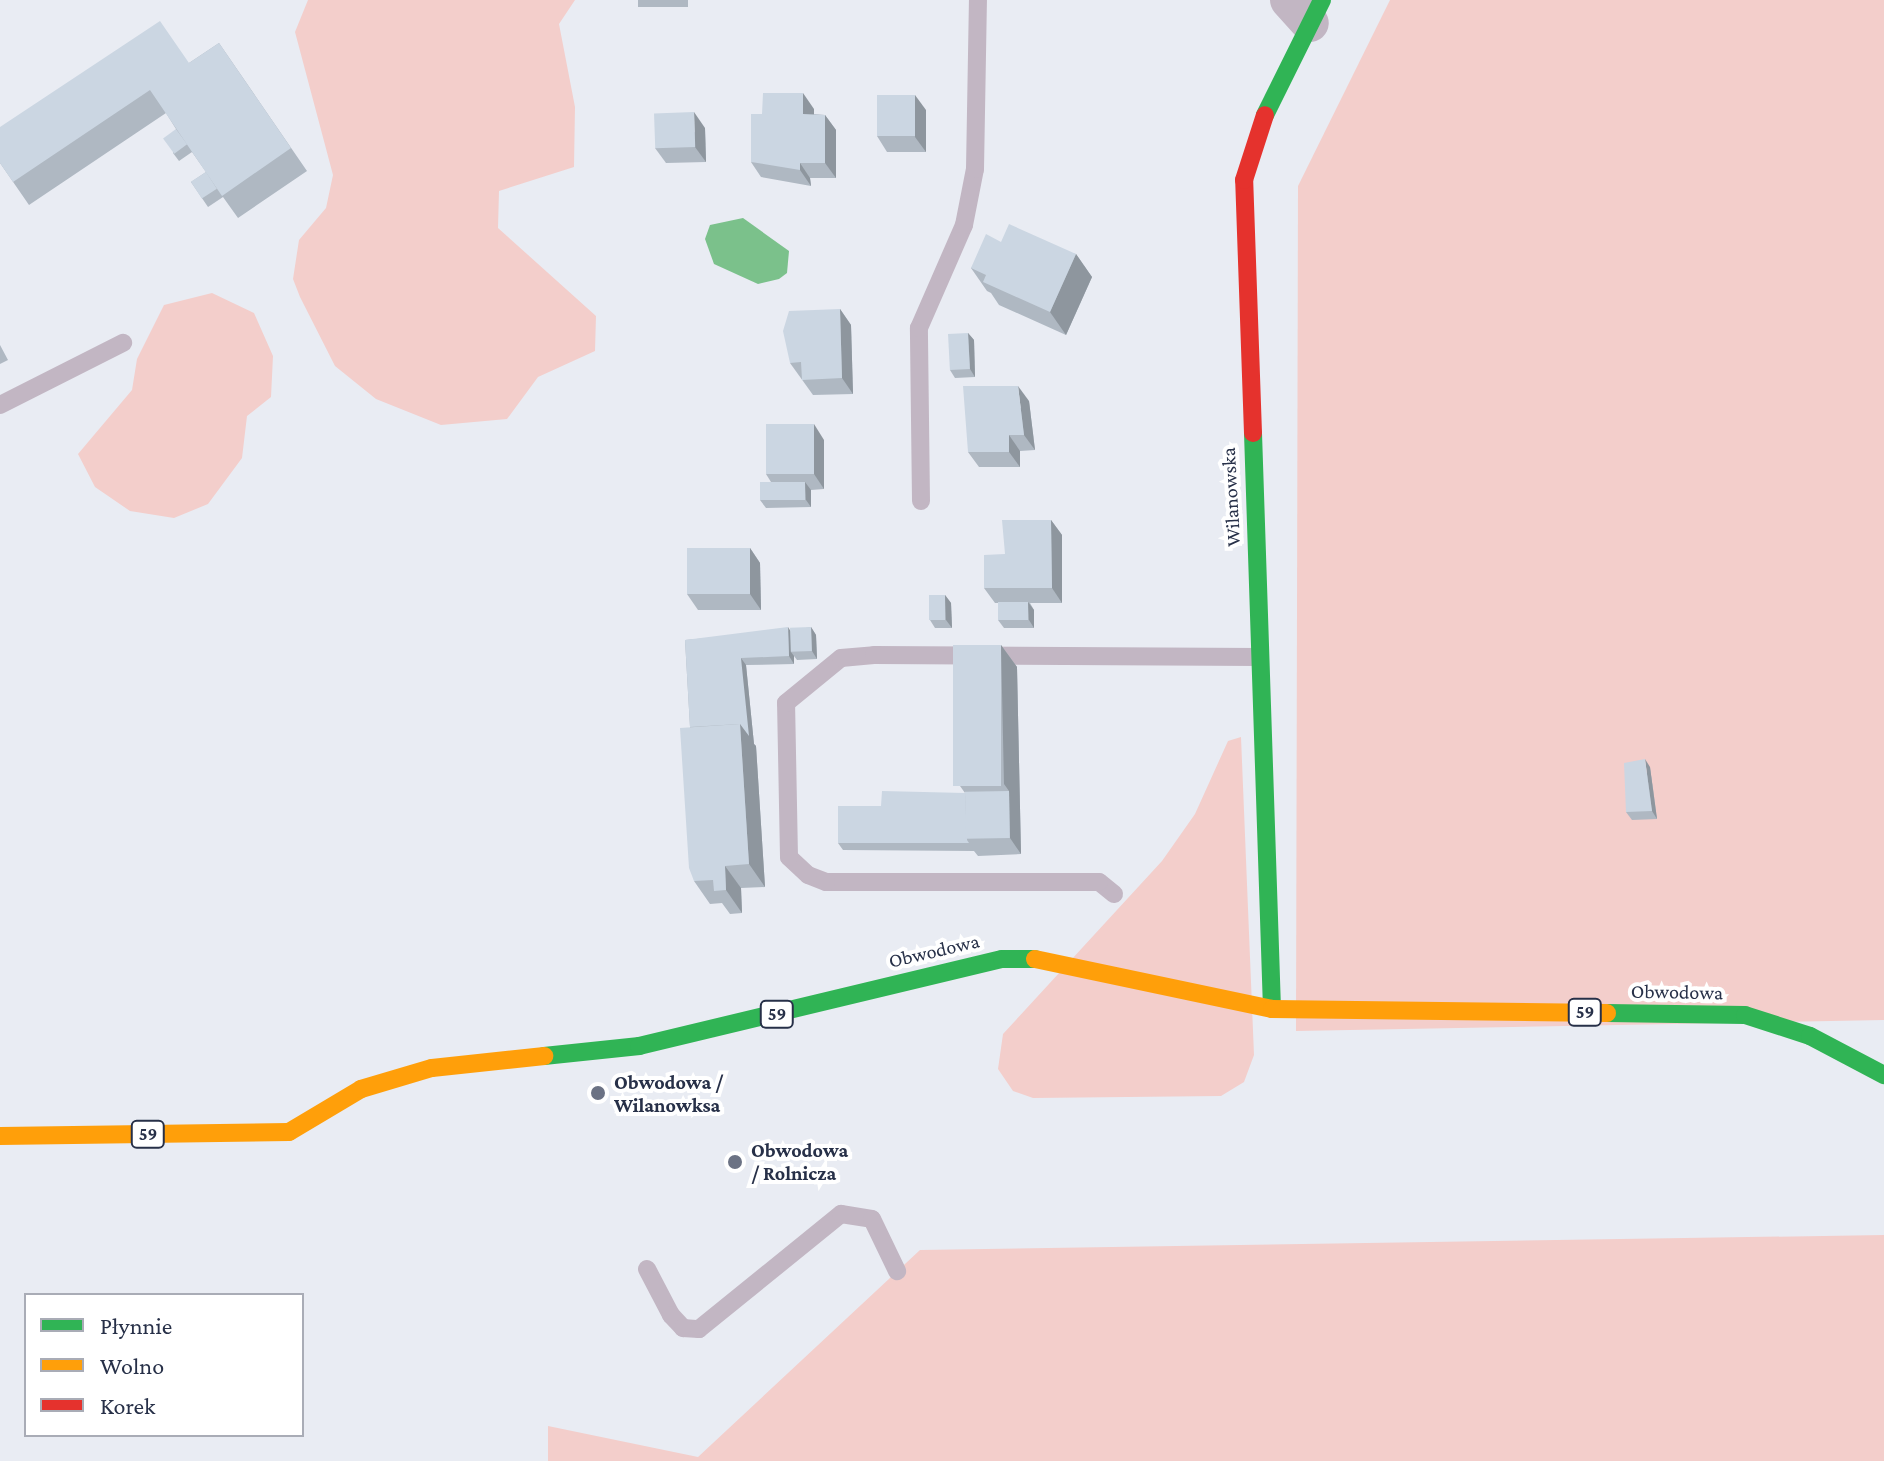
<!DOCTYPE html>
<html>
<head>
<meta charset="utf-8">
<style>
  body { margin:0 }
  #map { position:relative; width:1884px; height:1461px; overflow:hidden; background:#e9ecf3; font-family:"Crimson Pro",serif }
  div>[style] { position:absolute }
  .green>* { inset:0; background:#f3cecb }
  .water>* { inset:0; background:#7bc18b }
  .lane>* { height:18px; margin:-9px; padding:0 9px; transform-origin:9px; border-radius:9px; background:#c2b6c3 }
  .street>* { height:38px; margin:-19px; padding:0 19px; transform-origin:19px; border-radius:19px; background:#c2b6c3 }
  .fast>* { height:18px; margin:-9px; padding:0 9px; transform-origin:9px; border-radius:9px; background:#30b455 }
  .slow>* { height:18px; margin:-9px; padding:0 9px; transform-origin:9px; border-radius:9px; background:#ff9f0a }
  .jam>* { height:18px; margin:-9px; padding:0 9px; transform-origin:9px; border-radius:9px; background:#e5322d }
  .wall>* { inset:0; background:#afb8c2; transform-origin:0 0 }
  .shaded-wall>* { inset:0; background:#8e969e }
  .building>* { inset:0; background:#cbd6e2; transform-origin:0 0 }
  .dots>* { width:22px; height:22px; translate:-50% -50%; box-sizing:border-box; border:4px solid #fff; border-radius:50% }
  span { translate:-50% -50%; white-space:nowrap; text-align:center; line-height:1.15; -webkit-text-stroke:8px #fff; paint-order:stroke }
  .shield-label span { padding:2px 6px; background:#fff; border:2px solid; border-radius:6px; -webkit-text-stroke-width:0 }
  .shield-label { font-size:18px; color:#273048; font-weight:700 }
  .street-label { font-size:20px; color:#273048 }
  .poi-label { font-size:20px; color:#273048; font-weight:700 }
  .left { translate:0 -50%; text-align:left }
  .legend { position:absolute; left:24px; top:1293px; width:280px; height:144px; box-sizing:border-box; background:#fff; border:2px solid #a9acb6; margin:0; padding:10px 14px; list-style:none; font-size:24px; color:#273048 }
  .legend li { display:flex; align-items:center; gap:16px; height:40px }
  .legend b { width:40px; border:2px solid #a9acb6 }
</style>
</head>
<body>
<div id="map">
  <div class="green">
    <i style="clip-path:polygon(308px 0,575px 0,559px 24px,575px 107px,574px 167px,499px 191px,498px 228px,596px 316px,595px 351px,538px 377px,507px 419px,441px 425px,376px 399px,335px 366px,300px 297px,293px 279px,299px 240px,326px 208px,333px 175px,295px 32px)"></i>
    <i style="clip-path:polygon(1390px 0,1884px 0,1884px 1020px,1296px 1031px,1298px 186px)"></i>
    <i style="clip-path:polygon(212px 293px,254px 313px,273px 356px,271px 397px,247px 416px,242px 458px,208px 504px,174px 518px,130px 511px,95px 487px,78px 454px,132px 390px,137px 359px,164px 305px)"></i>
    <i style="clip-path:polygon(1241px 737px,1254px 1055px,1244px 1082px,1221px 1096px,1033px 1098px,1013px 1091px,998px 1069px,1003px 1034px,1162px 861px,1195px 814px,1228px 741px)"></i>
    <i style="clip-path:polygon(1884px 1235px,1884px 1461px,548px 1461px,548px 1426px,698px 1457px,920px 1250px)"></i>
  </div>
  <div class="water">
    <i style="clip-path:polygon(743px 218px,789px 251px,787px 273px,779px 279px,758px 284px,714px 264px,705px 239px,710px 225px)"></i>
  </div>
  <div class="lane">
    <i style="left:0;top:405px;width:138px;rotate:-26.8deg"></i>
    <i style="left:921px;top:501px;width:173px;rotate:-90.7deg"></i>
    <i style="left:919px;top:328px;width:112px;rotate:-66.4deg"></i>
    <i style="left:964px;top:225px;width:57px;rotate:-78.9deg"></i>
    <i style="left:975px;top:169px;width:169px;rotate:-89deg"></i>
    <i style="left:1114px;top:894px;width:19px;rotate:-141deg"></i>
    <i style="left:1099px;top:882px;width:273px;rotate:180deg"></i>
    <i style="left:826px;top:882px;width:19px;rotate:-159deg"></i>
    <i style="left:808px;top:875px;width:26px;rotate:-137deg"></i>
    <i style="left:789px;top:857px;width:154px;rotate:-91.1deg"></i>
    <i style="left:786px;top:703px;width:71px;rotate:-39.3deg"></i>
    <i style="left:841px;top:658px;width:33px;rotate:-5deg"></i>
    <i style="left:874px;top:655px;width:386px;rotate:0.3deg"></i>
    <i style="left:647px;top:1269px;width:52px;rotate:62.4deg"></i>
    <i style="left:671px;top:1315px;width:18px;rotate:47deg"></i>
    <i style="left:683px;top:1328px;width:16px;rotate:4deg"></i>
    <i style="left:699px;top:1329px;width:183px;rotate:-39deg"></i>
    <i style="left:841px;top:1214px;width:31px;rotate:9deg"></i>
    <i style="left:872px;top:1219px;width:58px;rotate:64.3deg"></i>
  </div>
  <div class="street">
    <i style="left:1289px;top:0;width:31px;rotate:48deg"></i>
  </div>
  <div class="fast">
    <i style="left:1265px;top:115px;width:128px;rotate:-63.6deg"></i>
    <i style="left:1253px;top:433px;width:576px;rotate:88.11deg"></i>
    <i style="left:1607px;top:1013px;width:138px;rotate:0.8deg"></i>
    <i style="left:1745px;top:1015px;width:68px;rotate:17.9deg"></i>
    <i style="left:1810px;top:1036px;width:84px;rotate:27.8deg"></i>
    <i style="left:544px;top:1056px;width:96px;rotate:-6deg"></i>
    <i style="left:639px;top:1046px;width:373px;rotate:-13.5deg"></i>
    <i style="left:1002px;top:959px;width:33px"></i>
  </div>
  <div class="slow">
    <i style="left:1035px;top:959px;width:242px;rotate:11.9deg"></i>
    <i style="left:1272px;top:1009px;width:335px;rotate:0.7deg"></i>
    <i style="left:0;top:1136px;width:289px;rotate:-0.8deg"></i>
    <i style="left:289px;top:1132px;width:84px;rotate:-30.8deg"></i>
    <i style="left:361px;top:1089px;width:74px;rotate:-16.5deg"></i>
    <i style="left:432px;top:1068px;width:113px;rotate:-6.1deg"></i>
  </div>
  <div class="jam">
    <i style="left:1253px;top:433px;width:253px;rotate:-92deg"></i>
    <i style="left:1244px;top:180px;width:68px;rotate:-72.1deg"></i>
  </div>
  <div class="wall">
    <i style="left:638px;top:0;width:50px;height:7px"></i>
    <i style="clip-path:polygon(219px 43px,307px 171px,238px 218px,223px 197px,208px 207px,191px 182px,206px 172px,192px 152px,179px 161px,173px 153px,176px 129px,166px 113px,29px 205px,0 163px,189px 63px)"></i>
    <i style="clip-path:polygon(814px 109px,814px 114px,825px 115px,836px 130px,836px 178px,810px 178px,811px 186px,761px 177px,751px 162px,762px 114px)"></i>
    <i style="clip-path:polygon(926px 110px,926px 152px,887px 152px,877px 136px)"></i>
    <i style="clip-path:polygon(705px 128px,706px 162px,666px 163px,655px 148px)"></i>
    <i style="clip-path:polygon(1001px 242px,1076px 254px,1092px 277px,1066px 335px,999px 305px,991px 293px,987px 291px,971px 268px)"></i>
    <i style="clip-path:polygon(840px 309px,851px 325px,853px 394px,813px 395px,790px 363px)"></i>
    <i style="clip-path:polygon(968px 333px,974px 340px,975px 377px,955px 378px,950px 370px)"></i>
    <i style="clip-path:polygon(0 345px,8px 360px,0 364px)"></i>
    <i style="clip-path:polygon(1029px 401px,1035px 450px,1020px 451px,1020px 467px,979px 467px,968px 452px)"></i>
    <i style="clip-path:polygon(824px 440px,824px 489px,811px 490px,811px 507px,766px 508px,760px 500px,771px 482px,766px 474px)"></i>
    <i style="clip-path:polygon(1051px 520px,1062px 535px,1062px 603px,1030px 603px,1034px 610px,1034px 628px,1004px 628px,998px 620px,998px 603px,995px 603px,984px 588px,1005px 554px)"></i>
    <i style="clip-path:polygon(750px 548px,760px 563px,761px 610px,698px 610px,687px 594px)"></i>
    <i style="clip-path:polygon(945px 595px,951px 603px,952px 628px,935px 628px,930px 620px)"></i>
    <i style="clip-path:polygon(811px 627px,816px 635px,817px 659px,797px 660px,794px 656px,794px 664px,746px 665px,754px 744px,756px 746px,765px 887px,741px 888px,742px 913px,730px 914px,722px 903px,710px 904px,694px 881px,690px 727px,685px 640px,790px 631px)"></i>
    <i style="clip-path:polygon(1001px 645px,1017px 667px,1021px 854px,978px 856px,974px 851px,843px 850px,838px 843px,881px 806px,965px 793px,960px 786px)"></i>
    <i style="clip-path:polygon(1650px 767px,1657px 819px,1632px 820px,1626px 812px)"></i>
  </div>
  <div class="shaded-wall">
    <i style="clip-path:polygon(803px 93px,814px 109px,814px 130px,803px 114px)"></i>
    <i style="clip-path:polygon(915px 95px,926px 110px,926px 152px,915px 137px)"></i>
    <i style="clip-path:polygon(694px 112px,705px 128px,706px 162px,695px 147px)"></i>
    <i style="clip-path:polygon(825px 115px,836px 130px,836px 178px,825px 163px)"></i>
    <i style="clip-path:polygon(800px 163px,810px 178px,811px 186px,800px 170px)"></i>
    <i style="clip-path:polygon(1076px 254px,1092px 277px,1066px 335px,1050px 312px)"></i>
    <i style="clip-path:polygon(840px 309px,851px 325px,853px 394px,842px 378px)"></i>
    <i style="clip-path:polygon(968px 333px,974px 340px,975px 377px,970px 369px)"></i>
    <i style="clip-path:polygon(1018px 386px,1029px 401px,1035px 450px,1024px 435px)"></i>
    <i style="clip-path:polygon(814px 424px,824px 440px,824px 489px,814px 474px)"></i>
    <i style="clip-path:polygon(1009px 435px,1020px 451px,1020px 467px,1009px 452px)"></i>
    <i style="clip-path:polygon(805px 482px,811px 490px,811px 507px,806px 500px)"></i>
    <i style="clip-path:polygon(1051px 520px,1062px 535px,1062px 603px,1052px 588px)"></i>
    <i style="clip-path:polygon(750px 548px,760px 563px,761px 610px,750px 594px)"></i>
    <i style="clip-path:polygon(945px 595px,951px 603px,952px 628px,946px 620px)"></i>
    <i style="clip-path:polygon(1028px 602px,1034px 610px,1034px 628px,1029px 620px)"></i>
    <i style="clip-path:polygon(788px 627px,793px 635px,791px 652px,794px 656px,794px 664px,789px 656px)"></i>
    <i style="clip-path:polygon(811px 627px,816px 635px,817px 659px,812px 651px)"></i>
    <i style="clip-path:polygon(1001px 645px,1017px 667px,1021px 854px,1010px 838px,1009px 791px,1004px 784px)"></i>
    <i style="clip-path:polygon(741px 658px,746px 665px,754px 744px,756px 746px,765px 887px,749px 864px,740px 724px)"></i>
    <i style="clip-path:polygon(1645px 759px,1650px 767px,1657px 819px,1652px 811px)"></i>
    <i style="clip-path:polygon(725px 866px,741px 888px,742px 913px,726px 890px)"></i>
  </div>
  <div class="building">
    <i style="clip-path:polygon(160px 21px,189px 63px,219px 43px,291px 148px,222px 196px,150px 90px,13px 182px,0 163px,0 127px)"></i>
    <i style="clip-path:polygon(763px 93px,803px 93px,803px 114px,825px 115px,825px 163px,800px 163px,800px 170px,751px 162px,751px 114px,762px 114px)"></i>
    <i style="left:877px;top:95px;width:38px;height:41px"></i>
    <i style="left:694px;top:112px;width:35px;height:40px;rotate:88deg"></i>
    <i style="left:176px;top:129px;width:19px;height:16px;rotate:54deg"></i>
    <i style="left:206px;top:172px;width:20px;height:18px;rotate:57deg"></i>
    <i style="clip-path:polygon(1009px 224px,1076px 254px,1050px 312px,983px 282px,986px 275px,971px 268px,986px 234px,1001px 242px)"></i>
    <i style="clip-path:polygon(840px 309px,842px 378px,802px 380px,801px 362px,790px 363px,783px 331px,789px 311px)"></i>
    <i style="left:968px;top:333px;width:36px;height:20px;rotate:87deg"></i>
    <i style="clip-path:polygon(963px 386px,1018px 386px,1024px 435px,1009px 435px,1009px 452px,968px 452px)"></i>
    <i style="left:814px;top:424px;width:50px;height:48px;rotate:90deg"></i>
    <i style="left:760px;top:482px;width:45px;height:18px"></i>
    <i style="clip-path:polygon(1002px 520px,1051px 520px,1052px 588px,984px 588px,984px 555px,1005px 554px)"></i>
    <i style="left:750px;top:548px;width:46px;height:63px;rotate:90deg"></i>
    <i style="left:929px;top:595px;width:16px;height:25px"></i>
    <i style="left:998px;top:602px;width:30px;height:18px"></i>
    <i style="clip-path:polygon(788px 627px,789px 656px,741px 658px,749px 736px,740px 724px,690px 727px,685px 640px)"></i>
    <i style="left:811px;top:627px;width:24px;height:21px;rotate:88deg"></i>
    <i style="left:953px;top:645px;width:48px;height:141px"></i>
    <i style="clip-path:polygon(740px 724px,749px 864px,725px 866px,726px 890px,714px 891px,713px 880px,694px 881px,689px 868px,680px 728px)"></i>
    <i style="clip-path:polygon(1645px 759px,1652px 811px,1626px 812px,1624px 763px)"></i>
    <i style="clip-path:polygon(882px 791px,965px 793px,967px 840px,969px 843px,838px 843px,838px 806px,881px 806px)"></i>
    <i style="left:1009px;top:791px;width:47px;height:44px;rotate:89deg"></i>
  </div>
  <div class="dots">
    <i style="left:598px;top:1093px;background:#6b7284"></i>
    <i style="left:735px;top:1162px;background:#6b7284"></i>
  </div>
  <div class="shield-label">
    <span style="left:1585px;top:1012px">59</span>
    <span style="left:777px;top:1014px">59</span>
    <span style="left:148px;top:1134px">59</span>
  </div>
  <div class="street-label">
    <span style="left:1231px;top:497px;rotate:-93deg">Wilanowska</span>
    <span style="left:934px;top:951px;rotate:-13deg">Obwodowa</span>
    <span style="left:1677px;top:992px;rotate:1deg">Obwodowa</span>
  </div>
  <div class="poi-label">
    <span class="left" style="left:614px;top:1094px">Obwodowa /<br>Wilanowksa</span>
    <span class="left" style="left:751px;top:1162px">Obwodowa<br>/ Rolnicza</span>
  </div>
  <ul class="legend">
  <li><b style="height:10px;background:#30b455"></b>Płynnie</li>
  <li><b style="height:10px;background:#ff9f0a"></b>Wolno</li>
  <li><b style="height:10px;background:#e5322d"></b>Korek</li>
  </ul>
</div>
</body>
</html>
